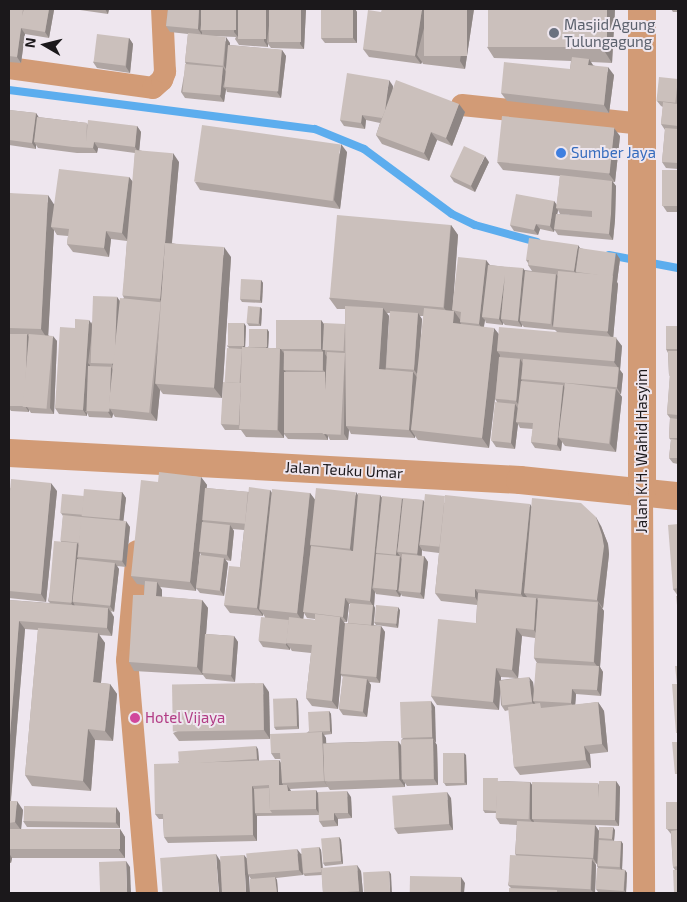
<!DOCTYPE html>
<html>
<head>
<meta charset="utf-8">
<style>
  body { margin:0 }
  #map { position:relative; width:687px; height:902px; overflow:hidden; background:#eee6ee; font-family:"Exo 2",sans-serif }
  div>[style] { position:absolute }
  .stream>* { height:8px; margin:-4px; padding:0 4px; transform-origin:4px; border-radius:4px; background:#5cadee }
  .minor>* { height:22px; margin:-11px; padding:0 11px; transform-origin:11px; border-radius:11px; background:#d29b76 }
  .tertiary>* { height:28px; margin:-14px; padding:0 14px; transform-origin:14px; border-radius:14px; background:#d29b76 }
  .wall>* { inset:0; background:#afa5a2 }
  .shaded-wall>* { inset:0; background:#8e8684 }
  .building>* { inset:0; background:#cbc0bc; transform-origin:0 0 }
  .dots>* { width:14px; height:14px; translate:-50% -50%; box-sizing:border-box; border:2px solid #eee6ee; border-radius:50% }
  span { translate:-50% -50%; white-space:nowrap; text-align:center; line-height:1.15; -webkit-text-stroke:4px #eee6ee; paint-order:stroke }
  .worship-label { font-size:15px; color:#5b616d }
  .left { translate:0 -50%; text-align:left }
  .shop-label { font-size:15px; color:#366cbe }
  .street-label { font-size:15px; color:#1b181b }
  .hotel-label { font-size:15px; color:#b23c85 }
  .frame { position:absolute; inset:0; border:10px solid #1b181b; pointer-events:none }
  .north { position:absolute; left:20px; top:20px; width:50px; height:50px; -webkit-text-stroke:4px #eee6ee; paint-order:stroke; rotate:278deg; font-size:14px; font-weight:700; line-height:20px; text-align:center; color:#1b181b }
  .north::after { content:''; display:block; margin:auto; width:18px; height:22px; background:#1b181b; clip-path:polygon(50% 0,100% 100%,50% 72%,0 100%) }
</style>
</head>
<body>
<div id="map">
  <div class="stream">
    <i style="left:9px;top:90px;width:308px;rotate:7.3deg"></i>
    <i style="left:315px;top:129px;width:53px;rotate:22.2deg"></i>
    <i style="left:364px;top:149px;width:109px;rotate:36.5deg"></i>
    <i style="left:452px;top:214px;width:25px;rotate:26deg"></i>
    <i style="left:475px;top:225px;width:64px;rotate:15.3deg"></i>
    <i style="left:609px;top:255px;width:70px;rotate:10.7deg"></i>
  </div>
  <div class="minor">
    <i style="left:9px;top:68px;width:145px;rotate:7.9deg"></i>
    <i style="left:153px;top:88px;width:12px;rotate:-42deg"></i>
    <i style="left:162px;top:80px;width:9px;rotate:-69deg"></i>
    <i style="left:165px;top:72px;width:63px;rotate:-92.7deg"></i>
    <i style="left:462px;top:105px;width:182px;rotate:6deg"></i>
    <i style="left:642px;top:491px;width:402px;rotate:89.7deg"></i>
    <i style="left:137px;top:551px;width:109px;rotate:95.2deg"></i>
    <i style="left:127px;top:660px;width:234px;rotate:85.1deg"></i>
  </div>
  <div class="tertiary">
    <i style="left:9px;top:453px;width:512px;rotate:3.02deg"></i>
    <i style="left:520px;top:480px;width:159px;rotate:5.8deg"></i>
    <i style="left:642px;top:491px;width:482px;rotate:-90deg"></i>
  </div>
  <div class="wall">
    <i style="clip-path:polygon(9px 9px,54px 10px,49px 38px,25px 34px,21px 63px,9px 62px)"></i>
    <i style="clip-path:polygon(73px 9px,109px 9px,108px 14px)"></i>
    <i style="clip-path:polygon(168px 9px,306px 9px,304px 49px,271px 48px,268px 44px,268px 47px,239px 45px,235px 39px,236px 37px,212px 36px,230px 43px,230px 45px,282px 50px,286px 56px,281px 98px,227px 92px,226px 89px,224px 102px,185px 98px,181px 92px,186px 64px,185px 62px,188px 34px,170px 32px,166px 26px)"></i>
    <i style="clip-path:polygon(353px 9px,355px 9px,357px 12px,357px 43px,325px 43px,321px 38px)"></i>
    <i style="clip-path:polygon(474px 9px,465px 69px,423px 64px,422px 62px,421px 64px,369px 57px,363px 49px,381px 12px)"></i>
    <i style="clip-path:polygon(615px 9px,612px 63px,591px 62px,593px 65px,614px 75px,609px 113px,507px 101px,501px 93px,570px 69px,571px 61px,494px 58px,487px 47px)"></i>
    <i style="clip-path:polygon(671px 9px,678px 9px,678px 12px,673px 12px)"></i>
    <i style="clip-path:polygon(129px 38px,133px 44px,130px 73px,97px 68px,93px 62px)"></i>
    <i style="clip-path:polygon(678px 79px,678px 169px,666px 168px,662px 162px,665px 130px,661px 124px,663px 107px,661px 106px,657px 101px)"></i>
    <i style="clip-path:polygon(393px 86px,393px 88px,465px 112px,452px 146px,437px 140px,429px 161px,382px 144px,376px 135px,380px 123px,366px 120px,365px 129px,344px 126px,340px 120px)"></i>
    <i style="clip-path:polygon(9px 110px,36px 113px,38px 117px,87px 123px,88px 125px,137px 126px,141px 132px,139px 150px,179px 162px,172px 243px,231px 257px,222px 398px,163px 394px,160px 390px,157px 421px,115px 417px,113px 414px,112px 418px,89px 417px,87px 413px,87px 416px,59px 414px,55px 408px,75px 328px,91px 323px,117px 297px,120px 301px,124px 298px,123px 296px,127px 241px,111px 239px,109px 257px,73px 252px,67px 244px,68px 236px,57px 235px,54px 230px,48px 335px,57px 341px,54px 414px,31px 413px,29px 410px,29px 412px,11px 411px,9px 408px,9px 411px,9px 193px,54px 204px,129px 177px,133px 182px,135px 153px,98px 148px,97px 153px,77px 153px,38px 148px,36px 145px,36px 149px,9px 145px)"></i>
    <i style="clip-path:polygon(evenodd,620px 136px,615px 182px,613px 182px,616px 186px,615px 220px,613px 240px,558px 235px,554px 229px,555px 226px,554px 232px,540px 229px,538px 235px,514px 231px,510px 225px,554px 201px,557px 205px,560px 176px,503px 170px,497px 162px,620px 136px,558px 210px,560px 214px,592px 217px,557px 214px,558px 210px)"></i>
    <i style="clip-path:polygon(347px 152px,340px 209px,200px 190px,195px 182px)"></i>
    <i style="clip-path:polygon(489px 162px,475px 192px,454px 182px,450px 176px)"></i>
    <i style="clip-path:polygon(678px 170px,678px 212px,667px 212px,663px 206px)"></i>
    <i style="clip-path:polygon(evenodd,451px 225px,458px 235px,453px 301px,486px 260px,490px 265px,532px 271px,528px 265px,528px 263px,526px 260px,580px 248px,620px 259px,617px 282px,618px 284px,613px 338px,622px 346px,620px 370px,623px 374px,621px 394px,620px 394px,622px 397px,616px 452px,565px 446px,562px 442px,561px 451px,535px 448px,531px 442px,533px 429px,520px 428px,518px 424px,515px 449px,496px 447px,492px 441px,497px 402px,495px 399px,489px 448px,418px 440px,415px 436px,415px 438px,351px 434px,349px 430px,348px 440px,330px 440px,328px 436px,328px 440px,288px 439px,284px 434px,284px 438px,246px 437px,241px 430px,225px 430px,221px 424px,229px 348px,227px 346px,246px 326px,245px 347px,248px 347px,267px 329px,269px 332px,268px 348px,276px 348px,321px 320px,324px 324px,345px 324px,345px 309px,337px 309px,329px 298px,451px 225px,387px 313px,390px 313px,386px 367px,389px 316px,387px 313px,451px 225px,419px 316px,424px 316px,419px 360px,422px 319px,419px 316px,451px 225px,485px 320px,486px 323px,503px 325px,503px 323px,505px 325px,522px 327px,522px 325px,524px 327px,555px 330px,557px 332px,498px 334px,484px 327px,485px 320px)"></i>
    <i style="clip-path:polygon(261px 280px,263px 283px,262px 303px,242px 302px,240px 299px)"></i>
    <i style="clip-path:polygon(260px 307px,262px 309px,261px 326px,249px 326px,247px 323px)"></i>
    <i style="clip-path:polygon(678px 326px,678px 464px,673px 463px,669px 458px,671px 440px,669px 438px,670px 418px,667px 414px,670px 376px,669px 375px,668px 353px,666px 349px)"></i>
    <i style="clip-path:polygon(evenodd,201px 477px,207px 485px,206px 488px,248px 492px,270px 490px,272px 493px,310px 493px,315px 500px,358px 495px,380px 495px,381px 497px,403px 499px,423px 500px,424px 502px,532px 507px,601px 526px,608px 544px,609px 554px,603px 608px,602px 608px,604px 611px,600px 667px,603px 672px,601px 696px,576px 694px,575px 705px,598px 702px,604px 711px,608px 752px,590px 754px,591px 768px,520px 775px,514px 767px,509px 710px,505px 711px,501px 705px,500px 692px,499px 710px,437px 705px,431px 696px,476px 623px,477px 605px,441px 601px,435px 593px,439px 553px,423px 551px,422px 550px,422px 556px,424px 556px,428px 562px,424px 599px,402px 596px,401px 594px,400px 597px,376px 594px,375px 592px,374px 606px,375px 608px,374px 625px,381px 626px,385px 632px,380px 683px,369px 682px,371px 685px,367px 717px,343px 715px,339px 709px,343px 677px,341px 675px,338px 709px,312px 706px,306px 698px,311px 653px,292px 651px,290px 648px,290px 650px,263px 647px,259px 641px,265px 617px,263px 614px,263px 616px,230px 613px,224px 605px,240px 567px,244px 530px,232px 529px,234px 531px,231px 561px,225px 560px,228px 563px,224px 596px,200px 593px,196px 588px,196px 591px,160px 587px,162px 590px,162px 597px,202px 600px,208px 608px,206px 634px,234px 636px,238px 642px,235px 682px,206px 679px,203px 675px,134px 671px,129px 662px,144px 595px,144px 585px,137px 584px,131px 576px,201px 477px,200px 553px,201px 555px,198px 572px,200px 553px,201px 477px,349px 604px,350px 604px,348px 623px,345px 624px,344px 622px,347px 622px,349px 604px,201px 477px,304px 613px,307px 618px,315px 619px,315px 620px,303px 619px,304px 613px,201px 477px,522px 636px,535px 638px,534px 658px,537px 663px,534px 692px,533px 682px,518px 678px,522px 636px,201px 477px,501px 677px,516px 678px,501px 680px,501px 677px)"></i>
    <i style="clip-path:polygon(9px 488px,57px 491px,46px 602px,9px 598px)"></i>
    <i style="clip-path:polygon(122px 492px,126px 498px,123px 521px,130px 527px,126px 567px,117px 566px,119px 569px,114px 612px,111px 611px,114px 617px,112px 636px,99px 635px,105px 643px,101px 683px,110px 684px,117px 694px,113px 741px,95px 740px,91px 791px,32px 786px,25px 775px,38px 630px,25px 629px,11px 801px,23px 810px,21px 829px,120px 829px,125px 837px,125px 858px,12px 858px,11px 863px,9px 863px,9px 600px,50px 603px,48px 601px,61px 541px,63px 516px,61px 513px,84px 496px)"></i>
    <i style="clip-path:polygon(678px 524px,678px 596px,673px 589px)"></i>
    <i style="clip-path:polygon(400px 610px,398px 628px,376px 625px,374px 622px)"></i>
    <i style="clip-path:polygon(269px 692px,270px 739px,179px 741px,173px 733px)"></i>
    <i style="clip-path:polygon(298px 701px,299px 729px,276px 730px,274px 727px)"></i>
    <i style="clip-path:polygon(435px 707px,435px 743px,437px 745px,438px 785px,407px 786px,405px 783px,405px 787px,330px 790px,328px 787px,290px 789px,291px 791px,351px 797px,352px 818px,338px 819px,338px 826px,323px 827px,319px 821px,319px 815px,257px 816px,257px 841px,168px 843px,164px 837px,163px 819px,159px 819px,155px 814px,179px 763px,178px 761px,258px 749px,259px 761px,279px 760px,281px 763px,281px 759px,275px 759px,271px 753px,308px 732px,329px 711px,331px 714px,332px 734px,324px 735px,326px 738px,326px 743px,398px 741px,402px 746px,402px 739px)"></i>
    <i style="clip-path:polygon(466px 755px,467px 785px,446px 786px,444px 783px)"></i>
    <i style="clip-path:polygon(500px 781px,530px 782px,532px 785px,598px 783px,599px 785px,616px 781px,620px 787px,619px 826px,595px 825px,599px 831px,615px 830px,614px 841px,621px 841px,623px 844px,622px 869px,625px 870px,627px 873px,626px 893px,598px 892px,596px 889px,598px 868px,597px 866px,597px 864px,595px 863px,596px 865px,595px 893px,509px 893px,511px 888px,508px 885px,516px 855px,515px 854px,517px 825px,500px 824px,496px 818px,496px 813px,485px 813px,483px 810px)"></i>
    <i style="clip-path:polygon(451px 798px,453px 830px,398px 834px,394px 828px)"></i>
    <i style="clip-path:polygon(678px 802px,678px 893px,675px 870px,673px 867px,671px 834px,667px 829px)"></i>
    <i style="clip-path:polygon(120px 813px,120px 828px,27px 827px,23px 821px)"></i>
    <i style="clip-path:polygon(339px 837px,341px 840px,343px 864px,325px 866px,323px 863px)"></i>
    <i style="clip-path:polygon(319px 847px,321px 850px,323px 868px,361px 871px,363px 893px,323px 893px,322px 875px,305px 876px,303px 874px,303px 875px,276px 878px,277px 880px,278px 893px,250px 893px,251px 879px,249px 876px,220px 860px,244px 855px,246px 858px,301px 854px)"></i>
  </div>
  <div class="shaded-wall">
    <i style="clip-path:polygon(49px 9px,53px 9px,54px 10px,49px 38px,45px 32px)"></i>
    <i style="clip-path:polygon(105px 9px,109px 9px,108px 14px)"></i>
    <i style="clip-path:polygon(199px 9px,204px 9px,200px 30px,202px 32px,202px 35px,198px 29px)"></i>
    <i style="clip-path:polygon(236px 9px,240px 9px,238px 37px,234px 32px)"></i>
    <i style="clip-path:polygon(266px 9px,271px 9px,267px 42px,268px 44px,268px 47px,264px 41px)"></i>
    <i style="clip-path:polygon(301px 9px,306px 9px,304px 49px,300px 44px)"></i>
    <i style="clip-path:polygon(353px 9px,355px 9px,357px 12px,357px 43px,353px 38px)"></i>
    <i style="clip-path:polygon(422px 9px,429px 9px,417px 55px,422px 62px,421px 64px,415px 56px)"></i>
    <i style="clip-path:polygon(467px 9px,474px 9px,465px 69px,460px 61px)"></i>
    <i style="clip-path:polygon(607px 9px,615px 9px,612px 63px,605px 52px)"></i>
    <i style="clip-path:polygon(21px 28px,25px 34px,21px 63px,17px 57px)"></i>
    <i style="clip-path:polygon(226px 37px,230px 43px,228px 72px,224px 66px)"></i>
    <i style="clip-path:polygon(129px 38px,133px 44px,130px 73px,126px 67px)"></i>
    <i style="clip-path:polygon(282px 50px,286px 56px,281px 98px,277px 92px)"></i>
    <i style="clip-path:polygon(589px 59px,594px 67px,588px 65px)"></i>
    <i style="clip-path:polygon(223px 67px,227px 73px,223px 87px,226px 89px,224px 102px,220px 96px)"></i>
    <i style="clip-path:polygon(608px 67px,614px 75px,609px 113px,604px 105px)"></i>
    <i style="clip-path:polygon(389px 80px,393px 86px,388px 124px,384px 118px)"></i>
    <i style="clip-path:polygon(459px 104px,465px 112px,452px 146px,446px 138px)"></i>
    <i style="clip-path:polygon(36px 113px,40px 119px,34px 142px,36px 145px,36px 149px,32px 143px)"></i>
    <i style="clip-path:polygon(362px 115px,366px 120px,365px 129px,361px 123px)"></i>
    <i style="clip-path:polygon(137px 126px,141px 132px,139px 153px,135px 147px)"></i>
    <i style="clip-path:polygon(614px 128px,620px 136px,615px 182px,609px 174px)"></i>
    <i style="clip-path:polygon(431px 132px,437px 140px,429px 161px,424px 153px)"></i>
    <i style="clip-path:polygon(94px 142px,98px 148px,97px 153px,93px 148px)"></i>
    <i style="clip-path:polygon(341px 144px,347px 152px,340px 209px,334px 200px)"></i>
    <i style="clip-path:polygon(173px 153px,179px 162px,166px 308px,156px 384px,160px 390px,157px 421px,151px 413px,162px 302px,160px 300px)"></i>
    <i style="clip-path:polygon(485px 156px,489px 162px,475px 192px,471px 186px)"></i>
    <i style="clip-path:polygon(129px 177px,135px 185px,128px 241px,122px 233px)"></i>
    <i style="clip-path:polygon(612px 181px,616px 186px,615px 220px,613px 240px,609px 234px)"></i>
    <i style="clip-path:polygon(48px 195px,55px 206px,51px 227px,54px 230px,48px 340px,41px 329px)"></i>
    <i style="clip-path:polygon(554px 201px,558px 207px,556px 208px,558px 210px,554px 232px,550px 226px)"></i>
    <i style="clip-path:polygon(536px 224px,540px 229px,538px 235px,534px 230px)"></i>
    <i style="clip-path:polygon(451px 225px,458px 235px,452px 318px,444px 308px)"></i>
    <i style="clip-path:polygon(106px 231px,111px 239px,109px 257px,104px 248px)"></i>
    <i style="clip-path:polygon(578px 245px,582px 251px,576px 272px,578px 275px,578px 277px,574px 271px)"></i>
    <i style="clip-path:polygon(224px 247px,231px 257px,222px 398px,214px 388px)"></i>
    <i style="clip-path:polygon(616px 253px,620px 259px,617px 282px,618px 284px,613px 340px,607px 332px,613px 276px)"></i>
    <i style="clip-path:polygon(486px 260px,490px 266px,482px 317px,485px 320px,483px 330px,479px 324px)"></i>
    <i style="clip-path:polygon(523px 268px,527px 274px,520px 321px,522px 325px,522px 327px,518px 321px)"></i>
    <i style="clip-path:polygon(556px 274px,560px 279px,553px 327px,552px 324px)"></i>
    <i style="clip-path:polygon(505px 275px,501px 319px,503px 323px,503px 325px,499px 319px)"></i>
    <i style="clip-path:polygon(261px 280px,263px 283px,262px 303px,260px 300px)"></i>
    <i style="clip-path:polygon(117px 297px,121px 303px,116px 370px,112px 364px)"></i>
    <i style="clip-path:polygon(260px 307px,262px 309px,261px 326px,259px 323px)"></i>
    <i style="clip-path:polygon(383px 308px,389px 316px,385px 378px,379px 369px)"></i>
    <i style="clip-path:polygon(454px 311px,461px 321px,460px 322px,461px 324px,453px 323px)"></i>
    <i style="clip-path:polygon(418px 313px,422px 319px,418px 375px,414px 370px)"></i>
    <i style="clip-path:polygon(89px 320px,93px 326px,88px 363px,90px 365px,87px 411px,85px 411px,87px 413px,87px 416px,83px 410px)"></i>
    <i style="clip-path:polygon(321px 320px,325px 326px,325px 354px,327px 357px,326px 434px,328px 436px,328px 440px,324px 434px,325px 372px,323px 370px,323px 352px,321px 349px)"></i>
    <i style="clip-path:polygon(244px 323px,246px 326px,245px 350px,243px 347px)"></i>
    <i style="clip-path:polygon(494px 328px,502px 338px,497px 351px,500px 355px,489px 448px,482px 438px)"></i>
    <i style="clip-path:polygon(267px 329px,269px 332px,268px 351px,266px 348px)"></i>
    <i style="clip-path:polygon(9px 334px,12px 339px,9px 406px)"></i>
    <i style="clip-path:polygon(27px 334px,31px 340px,27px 407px,29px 410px,29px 412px,25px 406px)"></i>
    <i style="clip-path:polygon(53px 336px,57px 341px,54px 414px,50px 408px)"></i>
    <i style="clip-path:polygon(616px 338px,622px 346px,620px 370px,623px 374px,621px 394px,617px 388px,619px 369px,614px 362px)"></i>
    <i style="clip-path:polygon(280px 348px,286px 356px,284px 370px,286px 372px,284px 438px,278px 430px)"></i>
    <i style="clip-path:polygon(345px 353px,346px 426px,349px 430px,348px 440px,344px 434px)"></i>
    <i style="clip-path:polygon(520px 359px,524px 365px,521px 379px,522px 381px,520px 407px,516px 401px)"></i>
    <i style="clip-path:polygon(111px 367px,115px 373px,110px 409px,113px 414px,112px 418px,108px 412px)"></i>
    <i style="clip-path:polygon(413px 372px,419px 380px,411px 430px,415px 436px,415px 438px,409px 430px)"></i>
    <i style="clip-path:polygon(241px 383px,242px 429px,239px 425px)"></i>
    <i style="clip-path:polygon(563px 385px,567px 391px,559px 438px,562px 442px,561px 451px,557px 445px)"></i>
    <i style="clip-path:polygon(616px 389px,622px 397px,616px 452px,610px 444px)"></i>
    <i style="clip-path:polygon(515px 404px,519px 410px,516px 422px,518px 424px,515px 449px,511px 443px)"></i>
    <i style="clip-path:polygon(201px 477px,207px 485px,203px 521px,202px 520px,203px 522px,196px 591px,190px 582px)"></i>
    <i style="clip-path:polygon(51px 483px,57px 491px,46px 602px,41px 594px)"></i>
    <i style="clip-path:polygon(270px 490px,275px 498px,259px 609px,263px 614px,263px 616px,257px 608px)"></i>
    <i style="clip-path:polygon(122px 492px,126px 498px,123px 525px,119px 519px)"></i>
    <i style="clip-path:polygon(356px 492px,360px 498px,354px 555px,350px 549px)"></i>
    <i style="clip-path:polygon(310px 493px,316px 501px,310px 545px,311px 546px,303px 622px,297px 613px)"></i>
    <i style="clip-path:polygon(380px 495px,384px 501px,376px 553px,379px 557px,372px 588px,375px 592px,374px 606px,375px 608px,373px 629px,371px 626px,373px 606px,370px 601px)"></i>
    <i style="clip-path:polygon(402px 498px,406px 503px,397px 552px,404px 562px,398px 591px,401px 594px,400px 597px,396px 591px,399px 560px,396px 555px)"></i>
    <i style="clip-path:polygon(423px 500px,427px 506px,419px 545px,422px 550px,421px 560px,417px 554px)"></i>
    <i style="clip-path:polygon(530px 504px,535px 512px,524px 593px,527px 597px,526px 602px,521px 594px)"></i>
    <i style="clip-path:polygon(596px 517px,601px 526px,608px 544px,609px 554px,603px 608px,597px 600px)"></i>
    <i style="clip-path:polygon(126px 521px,130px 527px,126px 567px,122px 561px)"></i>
    <i style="clip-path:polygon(230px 525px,234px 531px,231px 561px,227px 555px)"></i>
    <i style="clip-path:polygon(77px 543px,81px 548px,77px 557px,79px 560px,73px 602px,75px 606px,75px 609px,71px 603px)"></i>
    <i style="clip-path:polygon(424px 556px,428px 562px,424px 599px,420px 593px)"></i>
    <i style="clip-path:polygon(224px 558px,228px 563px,224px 596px,220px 590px)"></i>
    <i style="clip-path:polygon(115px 563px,119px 569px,114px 612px,110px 606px)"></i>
    <i style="clip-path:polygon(157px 582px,162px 590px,162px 605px,156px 596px)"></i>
    <i style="clip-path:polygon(475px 589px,481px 597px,480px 605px,475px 597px)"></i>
    <i style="clip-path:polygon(345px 598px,349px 604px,347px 622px,343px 617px)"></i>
    <i style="clip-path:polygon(536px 598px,542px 606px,539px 638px,534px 630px)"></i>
    <i style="clip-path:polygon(202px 600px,208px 608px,203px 674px,202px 673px,203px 675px,197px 667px)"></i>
    <i style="clip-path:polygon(598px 602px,604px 611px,600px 667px,603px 672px,601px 696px,597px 690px,599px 669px,594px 662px)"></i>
    <i style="clip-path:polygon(398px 607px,400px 610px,398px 628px,396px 625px)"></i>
    <i style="clip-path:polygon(108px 608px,114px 617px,112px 636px,107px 628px)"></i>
    <i style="clip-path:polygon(340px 617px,346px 625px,338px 709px,332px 701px)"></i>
    <i style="clip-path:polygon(19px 621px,25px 629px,10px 809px,9px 807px,9px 748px)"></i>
    <i style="clip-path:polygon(381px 626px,385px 632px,380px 683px,376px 677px)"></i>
    <i style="clip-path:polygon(516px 628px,522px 636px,518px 678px,512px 670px)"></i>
    <i style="clip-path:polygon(98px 633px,105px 643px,100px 692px,93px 682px)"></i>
    <i style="clip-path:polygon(234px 636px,238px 642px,235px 682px,231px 676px)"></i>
    <i style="clip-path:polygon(286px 643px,290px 648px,290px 650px,286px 645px)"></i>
    <i style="clip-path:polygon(496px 668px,501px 677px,499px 710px,493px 702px)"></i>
    <i style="clip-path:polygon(529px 677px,533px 682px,535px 701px,533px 701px,535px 703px,536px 708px,532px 702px)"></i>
    <i style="clip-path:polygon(367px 679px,371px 685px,367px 717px,363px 712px)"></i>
    <i style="clip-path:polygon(263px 683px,269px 692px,270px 739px,264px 730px)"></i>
    <i style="clip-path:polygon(110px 684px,117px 694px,113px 741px,105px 731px)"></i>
    <i style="clip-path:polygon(572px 689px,576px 694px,575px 709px,571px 703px)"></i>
    <i style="clip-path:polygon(296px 698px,298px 701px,299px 729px,297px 726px)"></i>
    <i style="clip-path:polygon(431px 701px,435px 707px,436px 743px,432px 737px)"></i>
    <i style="clip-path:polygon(598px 702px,604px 711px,608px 752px,602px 744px)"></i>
    <i style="clip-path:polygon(329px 711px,331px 714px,332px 734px,330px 731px)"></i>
    <i style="clip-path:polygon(88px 729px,95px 740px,91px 791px,83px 781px)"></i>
    <i style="clip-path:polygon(322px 732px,326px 738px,328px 781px,325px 782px,328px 787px,324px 781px)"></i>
    <i style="clip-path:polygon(433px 739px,437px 745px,438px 785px,434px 779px)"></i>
    <i style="clip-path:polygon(398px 741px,403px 749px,403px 781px,405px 783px,405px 787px,399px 779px)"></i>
    <i style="clip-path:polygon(256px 746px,258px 749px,259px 762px,257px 759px)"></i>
    <i style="clip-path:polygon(584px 746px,590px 754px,591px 768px,586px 760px)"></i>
    <i style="clip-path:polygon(464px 753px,466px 755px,467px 785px,465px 782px)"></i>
    <i style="clip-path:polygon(279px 760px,283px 766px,282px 783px,283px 785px,279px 785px)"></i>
    <i style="clip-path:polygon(616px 781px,620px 787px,619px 826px,615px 820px)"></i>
    <i style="clip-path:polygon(530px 782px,534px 788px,532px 819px,534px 821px,534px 825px,530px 819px)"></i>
    <i style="clip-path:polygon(287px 785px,291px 791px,288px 791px)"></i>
    <i style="clip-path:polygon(252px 786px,256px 792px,255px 813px,257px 816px,257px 841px,253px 835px)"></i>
    <i style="clip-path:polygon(316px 790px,320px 796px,320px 815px,316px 809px)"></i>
    <i style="clip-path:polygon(347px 791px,351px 797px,352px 818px,348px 813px)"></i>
    <i style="clip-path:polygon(447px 792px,451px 798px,453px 830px,449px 824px)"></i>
    <i style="clip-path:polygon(17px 801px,23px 810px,21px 830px,15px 822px)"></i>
    <i style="clip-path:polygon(116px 807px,120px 813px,120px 828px,116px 823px)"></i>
    <i style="clip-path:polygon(334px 813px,338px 819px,338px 826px,334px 820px)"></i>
    <i style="clip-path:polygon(595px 825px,599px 831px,597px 864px,593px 858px)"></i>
    <i style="clip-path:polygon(613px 827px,615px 830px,614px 841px,612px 839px)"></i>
    <i style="clip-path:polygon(120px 829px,125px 837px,125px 858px,119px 850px)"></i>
    <i style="clip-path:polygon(339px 837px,341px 840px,343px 864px,341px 861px)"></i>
    <i style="clip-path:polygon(621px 841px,623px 844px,622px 871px,620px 868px)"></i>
    <i style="clip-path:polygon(319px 847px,321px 850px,323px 875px,321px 872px)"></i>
    <i style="clip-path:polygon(297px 849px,301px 854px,303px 875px,299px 870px)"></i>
    <i style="clip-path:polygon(9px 853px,12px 858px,11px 863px,9px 860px)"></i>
    <i style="clip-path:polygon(216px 854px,221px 862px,224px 893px,219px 893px)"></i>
    <i style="clip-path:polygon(244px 855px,248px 860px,248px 874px,249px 876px,250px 893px,246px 893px)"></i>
    <i style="clip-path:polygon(592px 860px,596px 865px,595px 893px,594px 893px,591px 890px)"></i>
    <i style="clip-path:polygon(126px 861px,130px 867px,131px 893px,127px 893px)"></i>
    <i style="clip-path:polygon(357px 865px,361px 871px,363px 893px,360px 893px,359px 891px)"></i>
    <i style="clip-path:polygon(625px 870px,627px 873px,626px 893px,624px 890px)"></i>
    <i style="clip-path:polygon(389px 871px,391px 874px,392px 893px,390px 893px)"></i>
    <i style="clip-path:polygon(275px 877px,277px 880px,278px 893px,277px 893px)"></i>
    <i style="clip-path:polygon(461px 877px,465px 883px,464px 893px,460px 893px)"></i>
  </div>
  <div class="building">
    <i style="clip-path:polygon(9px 9px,23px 9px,22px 16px,24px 9px,49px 9px,45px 32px,21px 28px,17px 57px,9px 56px)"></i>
    <i style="clip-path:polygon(168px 9px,199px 9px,198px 29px,166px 26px)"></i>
    <i style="left:201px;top:9px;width:35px;height:21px"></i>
    <i style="left:238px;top:9px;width:28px;height:30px"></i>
    <i style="left:269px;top:9px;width:32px;height:33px"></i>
    <i style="left:321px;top:9px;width:32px;height:29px"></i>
    <i style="clip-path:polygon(382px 9px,422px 9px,415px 56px,363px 49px,368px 10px,381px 12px)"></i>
    <i style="left:424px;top:9px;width:43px;height:47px"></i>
    <i style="left:488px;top:9px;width:119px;height:38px"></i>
    <i style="left:188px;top:33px;width:38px;height:29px;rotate:6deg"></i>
    <i style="left:97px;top:34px;width:32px;height:28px;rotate:7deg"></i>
    <i style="left:228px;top:45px;width:54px;height:42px;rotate:5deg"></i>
    <i style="clip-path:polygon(572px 57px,589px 59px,588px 65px,608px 67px,604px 105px,501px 93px,504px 62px,570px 69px)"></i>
    <i style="left:185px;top:64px;width:38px;height:28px;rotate:5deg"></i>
    <i style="clip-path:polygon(347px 73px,389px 80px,385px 111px,382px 118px,362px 115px,361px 123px,340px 120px)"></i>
    <i style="left:659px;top:77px;width:19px;height:24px;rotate:6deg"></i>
    <i style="clip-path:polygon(396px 80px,459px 104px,446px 138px,431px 132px,424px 153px,376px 135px)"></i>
    <i style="clip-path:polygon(663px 102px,678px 104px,678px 126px,661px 124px)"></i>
    <i style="clip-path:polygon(9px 110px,36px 113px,32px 143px,9px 140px)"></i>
    <i style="left:502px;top:116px;width:113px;height:46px;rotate:6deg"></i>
    <i style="clip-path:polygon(37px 117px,87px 123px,86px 142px,88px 120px,137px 126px,135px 147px,94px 142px,93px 148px,73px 147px,34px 142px)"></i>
    <i style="left:202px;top:125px;width:140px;height:57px;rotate:8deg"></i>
    <i style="clip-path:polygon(665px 128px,678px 129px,678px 163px,662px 162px)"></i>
    <i style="left:464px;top:146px;width:23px;height:33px;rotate:25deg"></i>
    <i style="left:135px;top:150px;width:38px;height:146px;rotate:5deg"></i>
    <i style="clip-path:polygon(59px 169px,129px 177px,122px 233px,106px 231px,104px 248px,67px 244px,69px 229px,51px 227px)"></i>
    <i style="left:662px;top:170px;width:16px;height:36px"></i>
    <i style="clip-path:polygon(560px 175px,612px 181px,611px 214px,609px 234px,554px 229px,556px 214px,592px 217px,592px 211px,556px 208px)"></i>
    <i style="clip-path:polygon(9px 193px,48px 195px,41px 329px,9px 328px)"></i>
    <i style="clip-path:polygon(516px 194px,554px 201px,550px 226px,536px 224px,534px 230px,510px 225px)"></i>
    <i style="left:337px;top:215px;width:114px;height:83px;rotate:5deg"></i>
    <i style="clip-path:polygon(529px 238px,578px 245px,574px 271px,528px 265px,529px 260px,526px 260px)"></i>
    <i style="left:165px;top:243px;width:59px;height:141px;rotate:4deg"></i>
    <i style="left:579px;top:248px;width:37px;height:24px;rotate:8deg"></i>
    <i style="clip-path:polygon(458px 257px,486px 260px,479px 324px,460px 322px,461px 312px,452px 310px)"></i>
    <i style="clip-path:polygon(488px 265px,523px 268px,518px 321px,501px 319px,505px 275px,499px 319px,482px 317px)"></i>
    <i style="left:525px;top:271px;width:31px;height:50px;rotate:6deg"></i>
    <i style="left:558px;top:271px;width:55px;height:56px;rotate:5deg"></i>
    <i style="left:241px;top:279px;width:20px;height:20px;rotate:3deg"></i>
    <i style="left:93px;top:296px;width:24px;height:67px;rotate:2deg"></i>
    <i style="left:120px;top:298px;width:41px;height:111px;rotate:6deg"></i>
    <i style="left:248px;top:306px;width:12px;height:17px;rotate:5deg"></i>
    <i style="clip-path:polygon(345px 306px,383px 308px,379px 369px,413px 372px,409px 430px,346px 426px)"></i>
    <i style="clip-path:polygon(424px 308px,454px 311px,453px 323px,494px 328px,482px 438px,411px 430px)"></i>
    <i style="left:390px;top:311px;width:28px;height:57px;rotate:4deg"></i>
    <i style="clip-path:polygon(75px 319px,89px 320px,83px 410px,55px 408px,60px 327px,75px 328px)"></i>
    <i style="clip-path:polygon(276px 320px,321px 320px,321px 349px,280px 349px,280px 348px,276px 348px)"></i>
    <i style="left:228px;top:323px;width:16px;height:23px"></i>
    <i style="left:324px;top:323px;width:21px;height:27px;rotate:3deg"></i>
    <i style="left:666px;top:326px;width:12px;height:23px"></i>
    <i style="left:499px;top:327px;width:118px;height:24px;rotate:5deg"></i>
    <i style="left:249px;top:329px;width:18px;height:18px"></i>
    <i style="clip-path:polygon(10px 334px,27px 334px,25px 406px,9px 406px,9px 370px)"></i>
    <i style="left:29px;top:334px;width:24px;height:73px;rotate:5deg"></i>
    <i style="left:242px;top:347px;width:38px;height:82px;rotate:2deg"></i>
    <i style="left:227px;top:348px;width:15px;height:34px;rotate:4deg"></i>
    <i style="left:284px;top:351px;width:39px;height:19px;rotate:1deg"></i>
    <i style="clip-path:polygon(668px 351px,678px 351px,678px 373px,670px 373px,670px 375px,669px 375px)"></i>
    <i style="left:327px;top:352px;width:18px;height:82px;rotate:3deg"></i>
    <i style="left:499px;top:357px;width:21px;height:42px;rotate:5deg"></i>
    <i style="left:523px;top:359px;width:96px;height:20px;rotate:5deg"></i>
    <i style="left:88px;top:366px;width:23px;height:45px;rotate:2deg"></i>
    <i style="left:284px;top:372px;width:41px;height:61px"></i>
    <i style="clip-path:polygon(670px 373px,678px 373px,678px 415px,667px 414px)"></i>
    <i style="clip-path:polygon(521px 381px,563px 385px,557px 445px,531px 442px,533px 423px,516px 422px)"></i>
    <i style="left:223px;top:382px;width:18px;height:42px;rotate:3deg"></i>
    <i style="left:565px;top:383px;width:51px;height:55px;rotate:7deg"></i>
    <i style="left:495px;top:402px;width:20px;height:39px;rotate:6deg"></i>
    <i style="clip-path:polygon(670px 418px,678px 419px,678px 438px,669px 438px)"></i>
    <i style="clip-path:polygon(671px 439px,678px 440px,678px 458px,669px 458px)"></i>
    <i style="clip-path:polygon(159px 472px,201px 477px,190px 582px,131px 576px,141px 480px,158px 482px)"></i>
    <i style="clip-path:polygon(11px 479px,51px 483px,41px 594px,9px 591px,9px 503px)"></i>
    <i style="clip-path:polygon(249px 487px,270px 490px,257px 608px,224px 605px,229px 566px,240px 567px)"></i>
    <i style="left:205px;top:488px;width:43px;height:32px;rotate:5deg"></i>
    <i style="left:316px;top:488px;width:40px;height:57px;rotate:6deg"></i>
    <i style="left:84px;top:489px;width:38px;height:27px;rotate:5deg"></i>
    <i style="left:272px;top:489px;width:38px;height:121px;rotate:6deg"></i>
    <i style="clip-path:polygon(358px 493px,380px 495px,370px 601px,345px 598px,343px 617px,303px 612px,311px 546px,353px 551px)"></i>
    <i style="left:62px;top:494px;width:22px;height:19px;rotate:5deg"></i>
    <i style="left:425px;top:494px;width:20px;height:51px;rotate:6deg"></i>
    <i style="clip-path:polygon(445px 495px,530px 504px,521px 594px,475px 589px,475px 597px,435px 593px)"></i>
    <i style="left:382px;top:496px;width:20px;height:57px;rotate:6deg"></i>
    <i style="left:403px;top:498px;width:20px;height:54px;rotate:6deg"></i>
    <i style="clip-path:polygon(532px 498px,581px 503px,596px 517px,602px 535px,604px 546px,597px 600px,524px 593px)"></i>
    <i style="left:63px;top:515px;width:19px;height:26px;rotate:6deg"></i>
    <i style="left:81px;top:517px;width:45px;height:40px;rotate:5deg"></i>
    <i style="left:202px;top:522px;width:28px;height:30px;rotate:6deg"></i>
    <i style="clip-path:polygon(678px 524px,678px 588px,673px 589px,668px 525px)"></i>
    <i style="left:54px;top:541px;width:23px;height:60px;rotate:5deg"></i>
    <i style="left:376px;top:554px;width:24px;height:34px;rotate:5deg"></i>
    <i style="left:402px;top:554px;width:22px;height:37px;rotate:5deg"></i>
    <i style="left:200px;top:555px;width:24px;height:33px;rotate:7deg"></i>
    <i style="left:77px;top:559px;width:38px;height:43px;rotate:6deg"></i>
    <i style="clip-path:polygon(145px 581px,157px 582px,156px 596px,202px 600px,197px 667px,129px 662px,133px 595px,144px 595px)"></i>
    <i style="clip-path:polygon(478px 593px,536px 598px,534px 630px,516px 628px,512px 670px,496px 668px,493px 702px,431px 696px,438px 619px,476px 623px)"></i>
    <i style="clip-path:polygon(676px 596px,678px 596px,678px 614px)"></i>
    <i style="left:538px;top:598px;width:60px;height:60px;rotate:4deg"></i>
    <i style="clip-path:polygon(9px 600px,108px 608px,107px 628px,19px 621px,9px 748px)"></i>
    <i style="left:350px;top:603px;width:23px;height:20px;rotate:5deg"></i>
    <i style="left:376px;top:605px;width:22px;height:17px;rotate:5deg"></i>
    <i style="clip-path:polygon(315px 614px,340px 617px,332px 701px,306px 698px,312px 645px,286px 643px,289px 617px,315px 620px)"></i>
    <i style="left:261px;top:617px;width:28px;height:24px;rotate:6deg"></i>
    <i style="left:345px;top:623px;width:36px;height:51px;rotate:5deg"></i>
    <i style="clip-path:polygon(38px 628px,98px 633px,93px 682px,110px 684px,105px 731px,88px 729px,83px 781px,25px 775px)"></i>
    <i style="left:205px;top:634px;width:29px;height:39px;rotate:4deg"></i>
    <i style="clip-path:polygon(536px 663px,599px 666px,597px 690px,572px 689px,571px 703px,533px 701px)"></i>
    <i style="clip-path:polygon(675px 666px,678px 666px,678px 684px,677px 684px)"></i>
    <i style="left:343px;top:676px;width:24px;height:33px;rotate:7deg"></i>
    <i style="left:529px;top:677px;width:25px;height:30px;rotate:83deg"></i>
    <i style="left:263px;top:683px;width:47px;height:91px;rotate:89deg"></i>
    <i style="clip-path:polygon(672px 684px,678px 684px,678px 733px,676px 733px)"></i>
    <i style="left:296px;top:698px;width:28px;height:23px;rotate:88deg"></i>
    <i style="left:431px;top:701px;width:36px;height:31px;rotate:88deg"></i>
    <i style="clip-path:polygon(598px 702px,602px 744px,584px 746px,586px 760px,514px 767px,508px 707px,540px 703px,541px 708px)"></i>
    <i style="left:329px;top:711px;width:20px;height:21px;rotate:87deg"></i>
    <i style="clip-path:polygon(322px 732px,324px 781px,282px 783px,280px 753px,271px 753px,270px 734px)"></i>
    <i style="left:433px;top:739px;width:40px;height:32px;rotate:89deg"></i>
    <i style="left:398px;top:741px;width:38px;height:75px;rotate:88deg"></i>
    <i style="clip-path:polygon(672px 742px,678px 742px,678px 774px,675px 774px)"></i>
    <i style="left:256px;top:746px;width:13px;height:78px;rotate:86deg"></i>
    <i style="left:443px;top:753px;width:21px;height:30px"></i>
    <i style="clip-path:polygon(279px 760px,279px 785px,287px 785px,288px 791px,316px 790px,316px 809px,270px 810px,269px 785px,252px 786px,253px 835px,164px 837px,163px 814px,155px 814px,154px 764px)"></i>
    <i style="clip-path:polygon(483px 778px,498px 778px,496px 811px,483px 810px)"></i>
    <i style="left:497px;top:781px;width:33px;height:37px;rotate:2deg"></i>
    <i style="clip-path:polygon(599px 781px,616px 781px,615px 820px,532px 819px,532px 782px,598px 783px,599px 798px)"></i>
    <i style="clip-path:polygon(269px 788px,270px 810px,272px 813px,255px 813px,254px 789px)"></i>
    <i style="clip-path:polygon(347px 791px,348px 813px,334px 813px,334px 820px,319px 821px,318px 792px)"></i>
    <i style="left:447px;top:792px;width:32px;height:55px;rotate:86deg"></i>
    <i style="clip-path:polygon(9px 801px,17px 801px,15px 822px,9px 823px)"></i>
    <i style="left:666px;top:802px;width:12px;height:27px"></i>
    <i style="left:24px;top:806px;width:92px;height:15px;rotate:1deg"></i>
    <i style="left:517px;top:821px;width:78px;height:33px;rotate:3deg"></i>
    <i style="clip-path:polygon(599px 827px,613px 827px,612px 839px,599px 838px)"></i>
    <i style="left:9px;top:829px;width:111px;height:20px"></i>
    <i style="clip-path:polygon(678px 830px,678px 866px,673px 867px,671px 831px)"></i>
    <i style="left:339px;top:837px;width:24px;height:18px;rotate:85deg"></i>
    <i style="left:599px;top:840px;width:22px;height:26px;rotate:3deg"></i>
    <i style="left:319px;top:847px;width:25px;height:18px;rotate:85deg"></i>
    <i style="left:297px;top:849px;width:21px;height:51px;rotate:85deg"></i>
    <i style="left:216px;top:854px;width:39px;height:56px;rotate:86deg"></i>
    <i style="left:244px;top:855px;width:38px;height:24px;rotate:87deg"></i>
    <i style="left:510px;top:855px;width:82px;height:30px;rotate:3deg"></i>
    <i style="left:126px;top:861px;width:32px;height:27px;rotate:88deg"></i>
    <i style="clip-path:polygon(357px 865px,359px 891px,335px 893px,323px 893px,321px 868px)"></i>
    <i style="left:597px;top:868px;width:28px;height:21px;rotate:4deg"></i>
    <i style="clip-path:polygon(673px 870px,678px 870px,678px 893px,674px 893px)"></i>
    <i style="left:389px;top:871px;width:22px;height:26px;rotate:87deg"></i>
    <i style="left:410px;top:876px;width:51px;height:17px;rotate:1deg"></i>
    <i style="clip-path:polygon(275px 877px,277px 893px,250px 893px,250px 879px)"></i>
    <i style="clip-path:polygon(509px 888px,557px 890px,557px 893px,509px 893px)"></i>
  </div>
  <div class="dots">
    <i style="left:554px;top:33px;background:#6b7280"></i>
    <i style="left:561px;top:153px;background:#3f7fe0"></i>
    <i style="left:135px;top:718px;background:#d1479c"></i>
  </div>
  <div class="worship-label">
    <span class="left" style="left:564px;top:33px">Masjid Agung<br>Tulungagung</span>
  </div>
  <div class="shop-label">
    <span class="left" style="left:571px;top:153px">Sumber Jaya</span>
  </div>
  <div class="street-label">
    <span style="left:642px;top:451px;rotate:-90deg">Jalan K.H. Wahid Hasyim</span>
    <span style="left:344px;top:470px;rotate:3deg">Jalan Teuku Umar</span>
  </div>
  <div class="hotel-label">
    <span class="left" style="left:145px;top:718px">Hotel Vijaya</span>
  </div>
  <div class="frame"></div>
  <div class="north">N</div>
</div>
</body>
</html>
